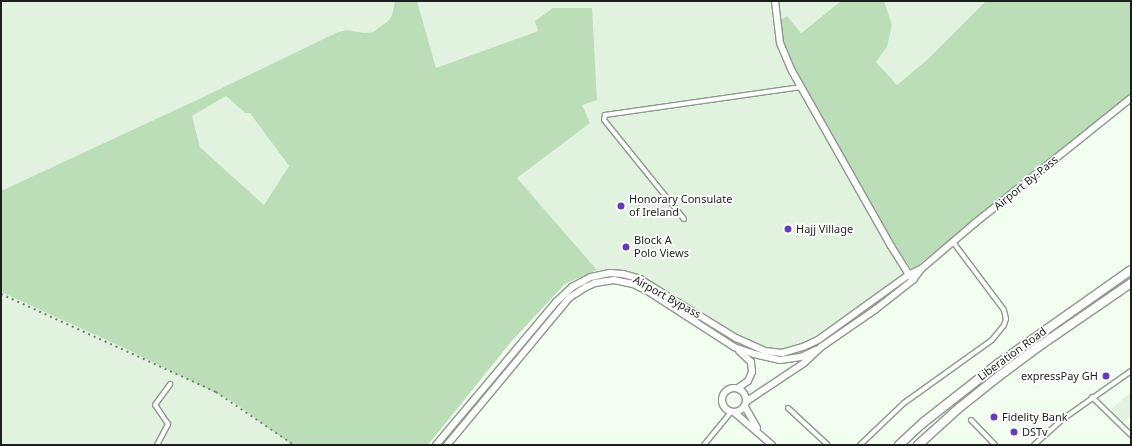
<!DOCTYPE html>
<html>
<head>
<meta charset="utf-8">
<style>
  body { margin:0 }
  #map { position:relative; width:1132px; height:446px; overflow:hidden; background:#f1fef0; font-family:"Noto Sans",sans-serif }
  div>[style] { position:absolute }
  .built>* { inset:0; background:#e1f3df }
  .green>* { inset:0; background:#bbdeb8 }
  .roads { filter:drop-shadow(1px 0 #8d998c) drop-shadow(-1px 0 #8d998c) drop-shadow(0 1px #8d998c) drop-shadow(0 -1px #8d998c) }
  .street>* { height:4px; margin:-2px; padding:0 2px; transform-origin:2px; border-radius:2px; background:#fff }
  .secondary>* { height:6px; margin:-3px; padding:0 3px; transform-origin:3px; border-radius:3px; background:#fff }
  .secondary>.ring { margin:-3px; padding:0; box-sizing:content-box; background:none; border:6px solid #fff; border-radius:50% }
  .highway>* { height:8px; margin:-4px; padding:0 4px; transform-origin:4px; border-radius:4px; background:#fff }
  .rail>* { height:1.5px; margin-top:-0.75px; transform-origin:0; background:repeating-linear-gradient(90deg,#777e76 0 2px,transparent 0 6px) }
  .dots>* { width:11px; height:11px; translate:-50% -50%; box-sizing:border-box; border:2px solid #fff; border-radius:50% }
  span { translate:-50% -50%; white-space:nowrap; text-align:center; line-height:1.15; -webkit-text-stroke:3.5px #fff; paint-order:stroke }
  .street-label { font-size:11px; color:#1c201c }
  .poi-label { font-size:11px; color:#1c201c }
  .left { translate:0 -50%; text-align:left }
  .right { translate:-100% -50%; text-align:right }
  .frame { position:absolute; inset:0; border:2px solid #1c201c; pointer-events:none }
</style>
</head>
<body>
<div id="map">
  <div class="built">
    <i style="clip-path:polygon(1px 1px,395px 1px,392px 15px,388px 21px,373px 32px,364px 33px,347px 30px,338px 32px,201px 98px,1px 191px)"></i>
    <i style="clip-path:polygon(417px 1px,841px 1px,800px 33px,864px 200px,912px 270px,801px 345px,779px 350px,745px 339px,672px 293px,628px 270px,597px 270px,517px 178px,590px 123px,538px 31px,436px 69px)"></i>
    <i style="clip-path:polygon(884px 1px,986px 1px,928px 59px,897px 85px,876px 62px,887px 47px,892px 25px)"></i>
    <i style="clip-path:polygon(226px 96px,245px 113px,250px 113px,289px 166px,264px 205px,200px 147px,192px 116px)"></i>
    <i style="clip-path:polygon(1px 292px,122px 347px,230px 400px,292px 445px,1px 445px)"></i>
    <i style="clip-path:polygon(1131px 392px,1131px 416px,1123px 423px,1111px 409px)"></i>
  </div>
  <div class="green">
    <i style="clip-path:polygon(evenodd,395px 1px,417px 1px,436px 68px,538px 31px,535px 21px,553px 8px,592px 8px,597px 100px,582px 105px,590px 123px,517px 178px,597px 270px,565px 284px,511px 342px,428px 445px,292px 445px,230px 400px,122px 347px,1px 292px,1px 191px,201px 98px,338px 32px,347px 30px,364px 33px,373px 32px,388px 21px,392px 15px,395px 1px,226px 96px,245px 113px,250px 113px,289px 166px,264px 205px,200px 147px,192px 116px,226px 96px)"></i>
    <i style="clip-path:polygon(841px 1px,884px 1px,892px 25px,887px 47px,876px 62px,897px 85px,928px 59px,986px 1px,1131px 1px,1131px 93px,912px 270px,864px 200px,795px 74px,781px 38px,779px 21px,787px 16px,801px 33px)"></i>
  </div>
  <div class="roads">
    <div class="street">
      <i style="left:684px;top:219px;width:127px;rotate:-128.9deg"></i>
      <i style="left:604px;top:120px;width:5px;rotate:-79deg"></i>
      <i style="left:605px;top:115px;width:198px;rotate:-8.1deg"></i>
      <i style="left:1092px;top:397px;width:54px;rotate:44.3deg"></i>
      <i style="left:788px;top:408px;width:54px;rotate:42.8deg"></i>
      <i style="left:971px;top:420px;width:35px;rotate:46deg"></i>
      <i style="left:157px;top:445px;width:24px;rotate:-62deg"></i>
      <i style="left:168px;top:424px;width:23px;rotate:-124deg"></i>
      <i style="left:155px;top:405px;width:26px;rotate:-54deg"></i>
      <i style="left:704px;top:445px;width:43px;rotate:-50.7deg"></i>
      <i style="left:860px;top:445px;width:61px;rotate:-43.7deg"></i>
      <i style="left:904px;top:403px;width:108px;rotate:-35.6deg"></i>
      <i style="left:992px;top:340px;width:19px;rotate:-51deg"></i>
      <i style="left:1004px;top:325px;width:6px;rotate:-72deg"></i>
      <i style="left:1006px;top:319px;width:9px;rotate:-103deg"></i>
      <i style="left:1004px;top:310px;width:85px;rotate:-126.9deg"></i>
      <i style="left:1034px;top:445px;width:39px;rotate:-42deg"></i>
      <i style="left:1063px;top:419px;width:83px;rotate:-35.2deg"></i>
    </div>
    <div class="secondary">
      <i style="left:775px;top:1px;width:42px;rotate:83.2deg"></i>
      <i style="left:780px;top:43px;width:30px;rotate:67deg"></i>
      <i style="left:792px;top:71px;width:201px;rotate:60.5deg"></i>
      <i style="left:891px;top:246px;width:36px;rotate:58deg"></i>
      <i class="ring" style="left:722px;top:388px;width:18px;height:18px"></i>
      <i style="left:738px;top:388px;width:12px;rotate:-35deg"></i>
      <i style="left:748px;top:381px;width:10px;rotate:-66deg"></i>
      <i style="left:752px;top:372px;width:10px;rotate:-96deg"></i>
      <i style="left:751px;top:362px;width:16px;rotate:-137deg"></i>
      <i style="left:747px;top:401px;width:69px;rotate:-33.7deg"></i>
      <i style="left:804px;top:363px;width:23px;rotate:-43deg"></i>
      <i style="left:821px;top:347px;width:67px;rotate:-34.6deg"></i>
      <i style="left:876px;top:309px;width:47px;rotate:-38.1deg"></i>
      <i style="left:913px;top:280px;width:14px;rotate:-54deg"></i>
      <i style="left:921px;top:269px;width:71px;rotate:-40.4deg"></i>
      <i style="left:975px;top:223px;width:200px;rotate:-38.7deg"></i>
      <i style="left:745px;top:407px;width:24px;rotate:60deg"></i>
      <i style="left:735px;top:413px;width:49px;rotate:40.9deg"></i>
      <i style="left:436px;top:445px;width:187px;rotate:-50deg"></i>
      <i style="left:556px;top:302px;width:22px;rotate:-43deg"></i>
      <i style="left:572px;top:287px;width:21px;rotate:-28deg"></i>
      <i style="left:591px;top:277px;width:19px;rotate:-12deg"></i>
      <i style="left:610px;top:273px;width:13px;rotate:4deg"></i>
      <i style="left:623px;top:274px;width:18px;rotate:16deg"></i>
      <i style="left:640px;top:279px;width:113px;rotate:31.6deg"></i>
      <i style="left:736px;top:338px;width:32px;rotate:24deg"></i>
      <i style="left:765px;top:351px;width:17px;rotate:7deg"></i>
      <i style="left:782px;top:353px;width:22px;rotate:-16deg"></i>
      <i style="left:803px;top:347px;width:17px;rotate:-25deg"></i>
      <i style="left:818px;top:340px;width:111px;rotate:-35.8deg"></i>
      <i style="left:908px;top:275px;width:14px;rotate:-25deg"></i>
      <i style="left:447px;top:445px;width:191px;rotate:-50.3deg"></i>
      <i style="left:569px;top:298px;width:20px;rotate:-33deg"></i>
      <i style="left:586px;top:287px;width:10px;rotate:-24deg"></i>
      <i style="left:595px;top:283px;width:19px;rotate:-9deg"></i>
      <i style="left:614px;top:280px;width:19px;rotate:12deg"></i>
      <i style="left:633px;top:284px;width:14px;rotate:25deg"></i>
      <i style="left:646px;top:290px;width:105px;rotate:32.9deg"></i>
      <i style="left:734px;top:347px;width:21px;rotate:19deg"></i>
      <i style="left:754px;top:354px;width:27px;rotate:13deg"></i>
      <i style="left:780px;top:360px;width:21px;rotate:-8deg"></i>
      <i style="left:801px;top:357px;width:17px;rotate:-25deg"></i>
    </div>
    <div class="highway">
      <i style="left:899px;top:445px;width:34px;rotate:-43deg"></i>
      <i style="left:924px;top:422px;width:95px;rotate:-38.2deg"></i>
      <i style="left:999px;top:363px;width:161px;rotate:-35.2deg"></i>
      <i style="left:918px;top:445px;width:55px;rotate:-42.1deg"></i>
      <i style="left:959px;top:408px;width:51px;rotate:-38.7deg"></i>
      <i style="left:999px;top:376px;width:49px;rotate:-36.6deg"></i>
      <i style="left:1038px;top:347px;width:113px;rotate:-34.5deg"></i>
    </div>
  </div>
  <div class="rail">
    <i style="left:1px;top:294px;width:236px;rotate:24.5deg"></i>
    <i style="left:216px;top:392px;width:94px;rotate:34.2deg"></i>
  </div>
  <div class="dots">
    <i style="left:621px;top:206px;background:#633db5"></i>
    <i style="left:788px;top:229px;background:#633db5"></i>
    <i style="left:626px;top:247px;background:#633db5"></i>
    <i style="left:1106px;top:376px;background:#633db5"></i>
    <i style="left:994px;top:417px;background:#633db5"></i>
    <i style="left:1014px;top:432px;background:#633db5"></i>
  </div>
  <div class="street-label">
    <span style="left:1026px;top:183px;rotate:-39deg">Airport By-Pass</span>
    <span style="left:667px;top:297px;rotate:29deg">Airport Bypass</span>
    <span style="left:1012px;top:354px;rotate:-36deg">Liberation Road</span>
  </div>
  <div class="poi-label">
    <span class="left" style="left:629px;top:206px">Honorary Consulate<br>of Ireland</span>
    <span class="left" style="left:796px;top:229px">Hajj Village</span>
    <span class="left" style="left:634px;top:247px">Block A<br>Polo Views</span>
    <span class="right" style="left:1098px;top:376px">expressPay GH</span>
    <span class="left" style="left:1002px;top:417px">Fidelity Bank</span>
    <span class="left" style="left:1022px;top:432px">DSTv</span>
  </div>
  <div class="frame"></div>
</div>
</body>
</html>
